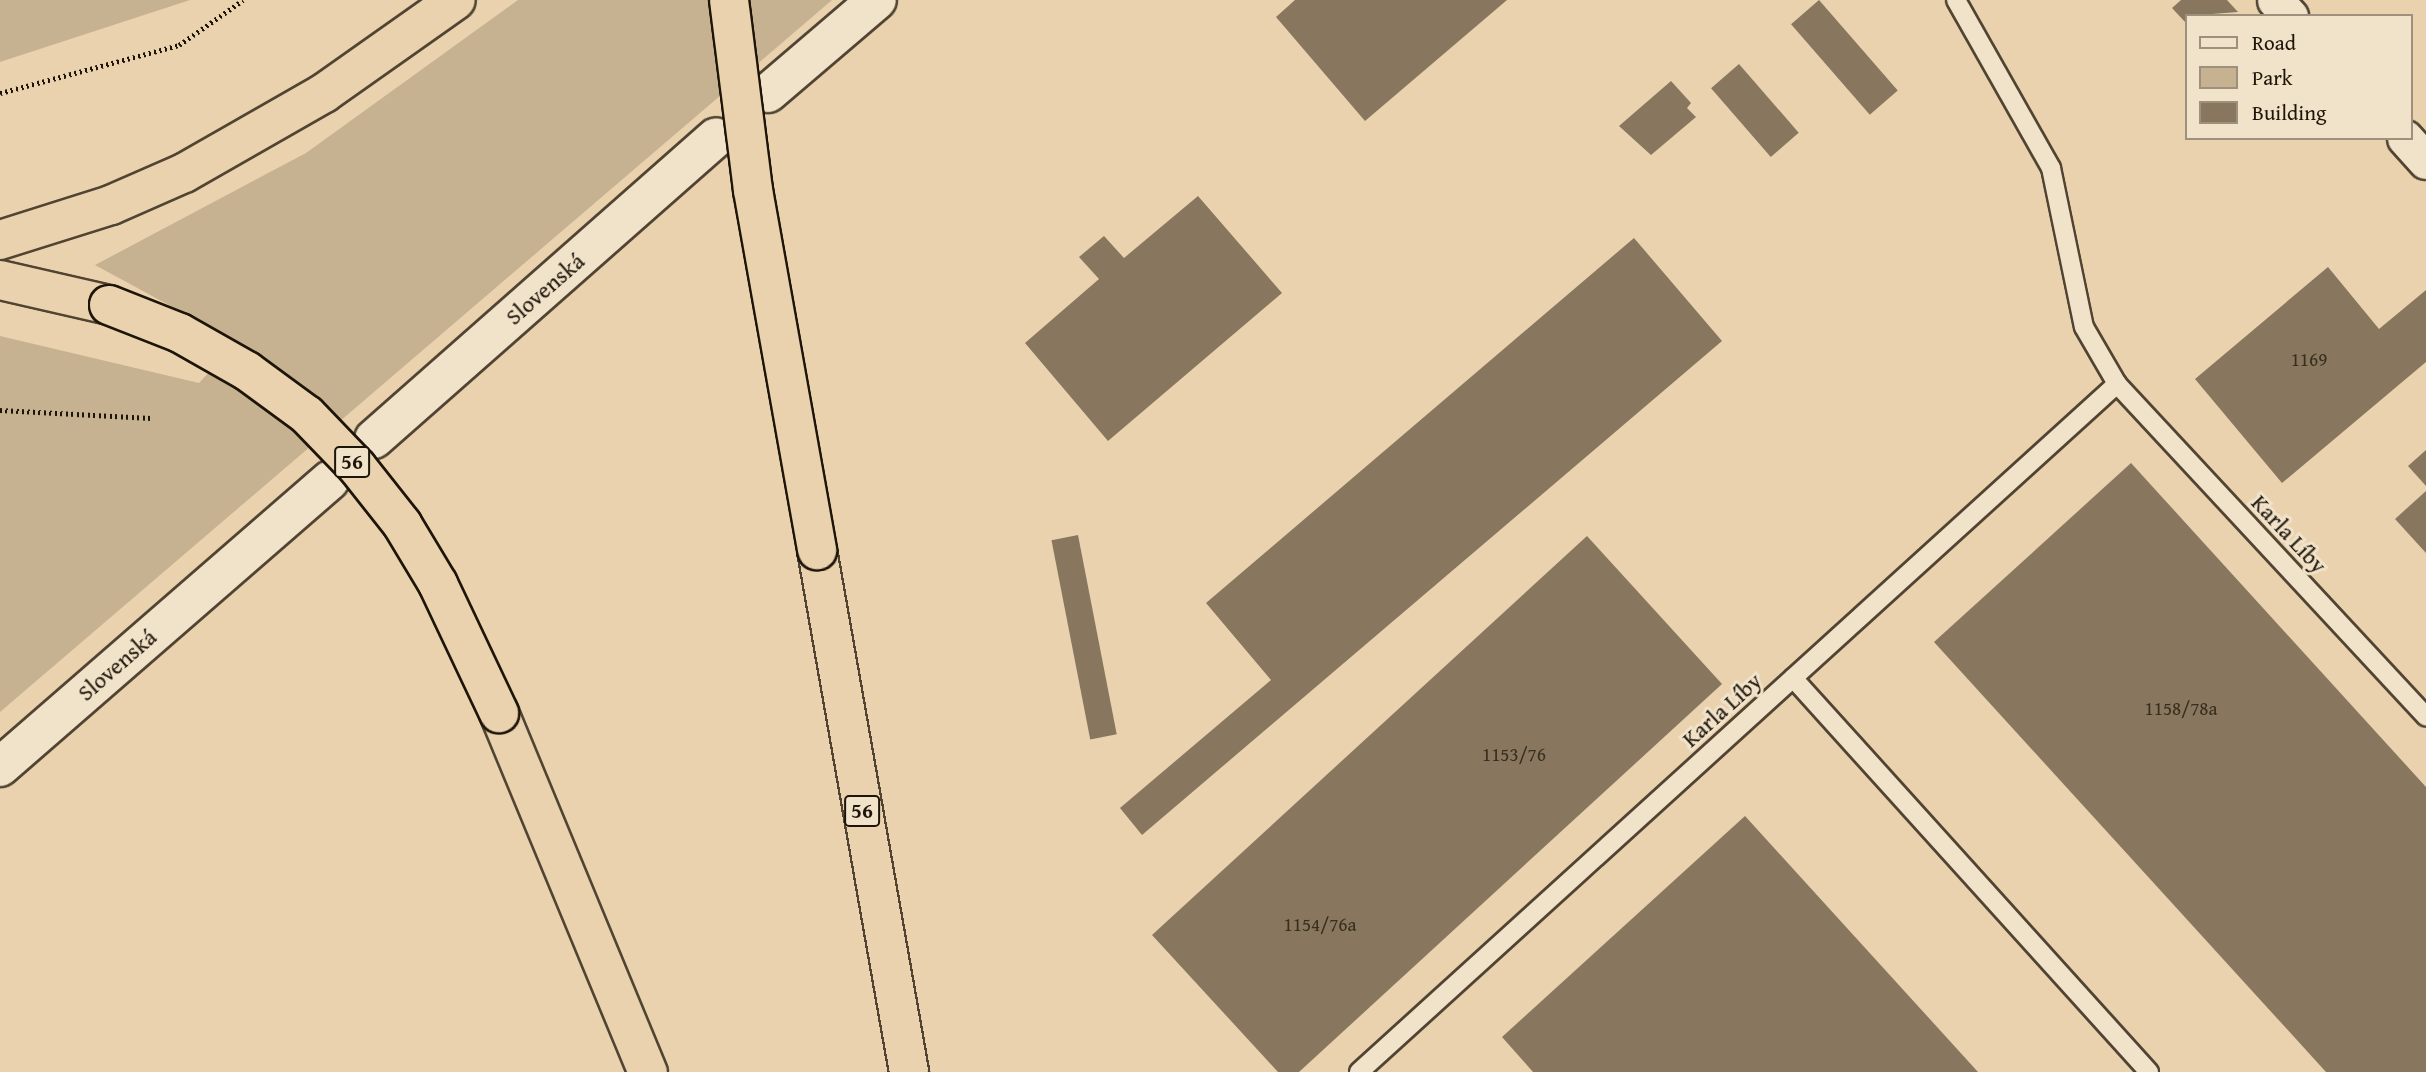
<!DOCTYPE html>
<html>
<head>
<meta charset="utf-8">
<style>
  body { margin:0 }
  #map { position:relative; width:2426px; height:1072px; overflow:hidden; background:#e9d2ad; font-family:"Gentium Book Plus",serif }
  div>[style] { position:absolute }
  .green>* { inset:0; background:#c6b291 }
  .building>* { inset:0; background:#88775e; transform-origin:0 0 }
  .path>* { height:4.5px; margin-top:-2.25px; transform-origin:0; background:repeating-linear-gradient(90deg,#1e1509 0 2px,transparent 0 5.5px) }
  .roads { filter:drop-shadow(2px 0 #514432) drop-shadow(-2px 0 #514432) drop-shadow(0 2px #514432) drop-shadow(0 -2px #514432) }
  .service>* { height:18px; margin:-9px; padding:0 9px; transform-origin:9px; border-radius:9px; background:#f1e2ca }
  .minor>* { height:35px; margin:-17.5px; padding:0 17.5px; transform-origin:17.5px; border-radius:17.5px; background:#f1e2ca }
  .tertiary>* { height:38px; margin:-19px; padding:0 19px; transform-origin:19px; border-radius:19px; background:#f1e2ca }
  .trunk>* { height:38px; margin:-19px; padding:0 19px; transform-origin:19px; border-radius:19px; background:#e9d2ad }
  .bridges { filter:drop-shadow(2px 0 #1e1509) drop-shadow(-2px 0 #1e1509) drop-shadow(0 2px #1e1509) drop-shadow(0 -2px #1e1509) }
  .trunk-bridge>* { height:38px; margin:-19px; padding:0 19px; transform-origin:19px; border-radius:19px; background:#e9d2ad }
  span { translate:-50% -50%; white-space:nowrap; text-align:center; line-height:1.15; -webkit-text-stroke:6px #f1e2ca; paint-order:stroke }
  .number-label { font-size:19px; color:#382e1e }
  .number-label span { -webkit-text-stroke-width:0 }
  .shield-label span { padding:2px 5px; background:#f1e2ca; border:2px solid; border-radius:5px; -webkit-text-stroke-width:0 }
  .shield-label { font-size:21px; color:#1e1509; font-weight:700 }
  .street-label { font-size:23px; color:#1e1509 }
  .legend { position:absolute; left:2185px; top:14px; width:228px; height:126px; box-sizing:border-box; background:#f1e2ca; border:2px solid #9d907d; margin:0; padding:9px 12px; list-style:none; font-size:21px; color:#1e1509 }
  .legend li { display:flex; align-items:center; gap:14px; height:35px }
  .legend b { width:35px; border:2px solid #9d907d }
</style>
</head>
<body>
<div id="map">
  <div class="green">
    <i style="clip-path:polygon(0 0,190px 0,0 62px)"></i>
    <i style="clip-path:polygon(518px 0,832px 0,0 712px,0 336px,199px 383px,237px 342px,95px 265px,306px 153px)"></i>
  </div>
  <div class="building">
    <i style="clip-path:polygon(1295px 0,1507px 0,1365px 121px,1276px 17px)"></i>
    <i style="left:1819px;top:0;width:120px;height:37px;rotate:49deg"></i>
    <i style="clip-path:polygon(2181px 0,2227px 0,2238px 12px,2186px 16px,2186px 23px,2172px 8px)"></i>
    <i style="left:1739px;top:64px;width:91px;height:37px;rotate:49deg"></i>
    <i style="clip-path:polygon(1671px 81px,1691px 103px,1687px 108px,1696px 117px,1651px 155px,1619px 126px)"></i>
    <i style="clip-path:polygon(1198px 196px,1282px 293px,1108px 441px,1025px 343px,1099px 279px,1079px 257px,1104px 236px,1124px 258px)"></i>
    <i style="clip-path:polygon(1634px 238px,1722px 341px,1142px 835px,1120px 808px,1271px 680px,1206px 603px)"></i>
    <i style="clip-path:polygon(2328px 267px,2379px 329px,2426px 290px,2426px 362px,2282px 483px,2195px 379px)"></i>
    <i style="clip-path:polygon(2426px 450px,2426px 486px,2408px 466px)"></i>
    <i style="clip-path:polygon(2131px 463px,2426px 787px,2426px 1072px,2326px 1072px,1934px 642px)"></i>
    <i style="clip-path:polygon(2426px 491px,2426px 553px,2395px 519px)"></i>
    <i style="left:1078px;top:535px;width:203px;height:27px;rotate:79deg"></i>
    <i style="clip-path:polygon(1587px 536px,1722px 684px,1299px 1072px,1278px 1072px,1152px 935px)"></i>
    <i style="clip-path:polygon(1745px 816px,1978px 1072px,1533px 1072px,1502px 1037px)"></i>
  </div>
  <div class="path">
    <i style="left:0;top:93px;width:185px;rotate:-15deg"></i>
    <i style="left:179px;top:45px;width:78px;rotate:-35.1deg"></i>
    <i style="left:0;top:410px;width:151px;rotate:3deg"></i>
  </div>
  <div class="roads">
    <div class="service">
      <i style="left:1956px;top:0;width:193px;rotate:60.5deg"></i>
      <i style="left:2051px;top:168px;width:162px;rotate:78.3deg"></i>
      <i style="left:2084px;top:327px;width:66px;rotate:59.9deg"></i>
      <i style="left:1793px;top:678px;width:531px;rotate:47.9deg"></i>
      <i style="left:1359px;top:1072px;width:1024px;rotate:-42.23deg"></i>
      <i style="left:2117px;top:384px;width:454px;rotate:47.1deg"></i>
    </div>
    <div class="minor">
      <i style="left:2275px;top:0;width:22px;rotate:47deg"></i>
      <i style="left:2405px;top:138px;width:31px;rotate:48deg"></i>
    </div>
    <div class="tertiary">
      <i style="left:768px;top:93px;width:143px;rotate:-40.5deg"></i>
      <i style="left:374px;top:439px;width:456px;rotate:-41.4deg"></i>
      <i style="left:0;top:767px;width:437px;rotate:-41deg"></i>
    </div>
    <div class="trunk">
      <i style="left:0;top:240px;width:116px;rotate:-17.5deg"></i>
      <i style="left:111px;top:205px;width:80px;rotate:-23.7deg"></i>
      <i style="left:184px;top:173px;width:161px;rotate:-29.7deg"></i>
      <i style="left:324px;top:93px;width:161px;rotate:-35.2deg"></i>
      <i style="left:0;top:280px;width:112px;rotate:12.9deg"></i>
      <i style="left:817px;top:550px;width:530px;rotate:80deg"></i>
      <i style="left:499px;top:713px;width:389px;rotate:67.5deg"></i>
    </div>
  </div>
  <div class="bridges">
    <div class="trunk-bridge">
      <i style="left:729px;top:0;width:192px;rotate:82.8deg"></i>
      <i style="left:753px;top:190px;width:366px;rotate:79.9deg"></i>
      <i style="left:109px;top:305px;width:76px;rotate:21.5deg"></i>
      <i style="left:180px;top:333px;width:77px;rotate:29.6deg"></i>
      <i style="left:247px;top:371px;width:74px;rotate:36.3deg"></i>
      <i style="left:307px;top:415px;width:72px;rotate:46.1deg"></i>
      <i style="left:357px;top:467px;width:73px;rotate:51.7deg"></i>
      <i style="left:402px;top:524px;width:70px;rotate:59deg"></i>
      <i style="left:438px;top:584px;width:143px;rotate:64.7deg"></i>
    </div>
  </div>
  <div class="number-label">
    <span style="left:2309px;top:360px">1169</span>
    <span style="left:2181px;top:709px">1158/78a</span>
    <span style="left:1514px;top:755px">1153/76</span>
    <span style="left:1320px;top:925px">1154/76a</span>
  </div>
  <div class="shield-label">
    <span style="left:352px;top:462px">56</span>
    <span style="left:862px;top:811px">56</span>
  </div>
  <div class="street-label">
    <span style="left:545px;top:289px;rotate:-41deg">Slovenská</span>
    <span style="left:2289px;top:534px;rotate:47deg">Karla Líby</span>
    <span style="left:117px;top:665px;rotate:-41deg">Slovenská</span>
    <span style="left:1722px;top:710px;rotate:-42deg">Karla Líby</span>
  </div>
  <ul class="legend">
  <li><b style="height:9px;background:#f1e2ca"></b>Road</li>
  <li><b style="height:19px;background:#c6b291"></b>Park</li>
  <li><b style="height:19px;background:#88775e"></b>Building</li>
  </ul>
</div>
</body>
</html>
